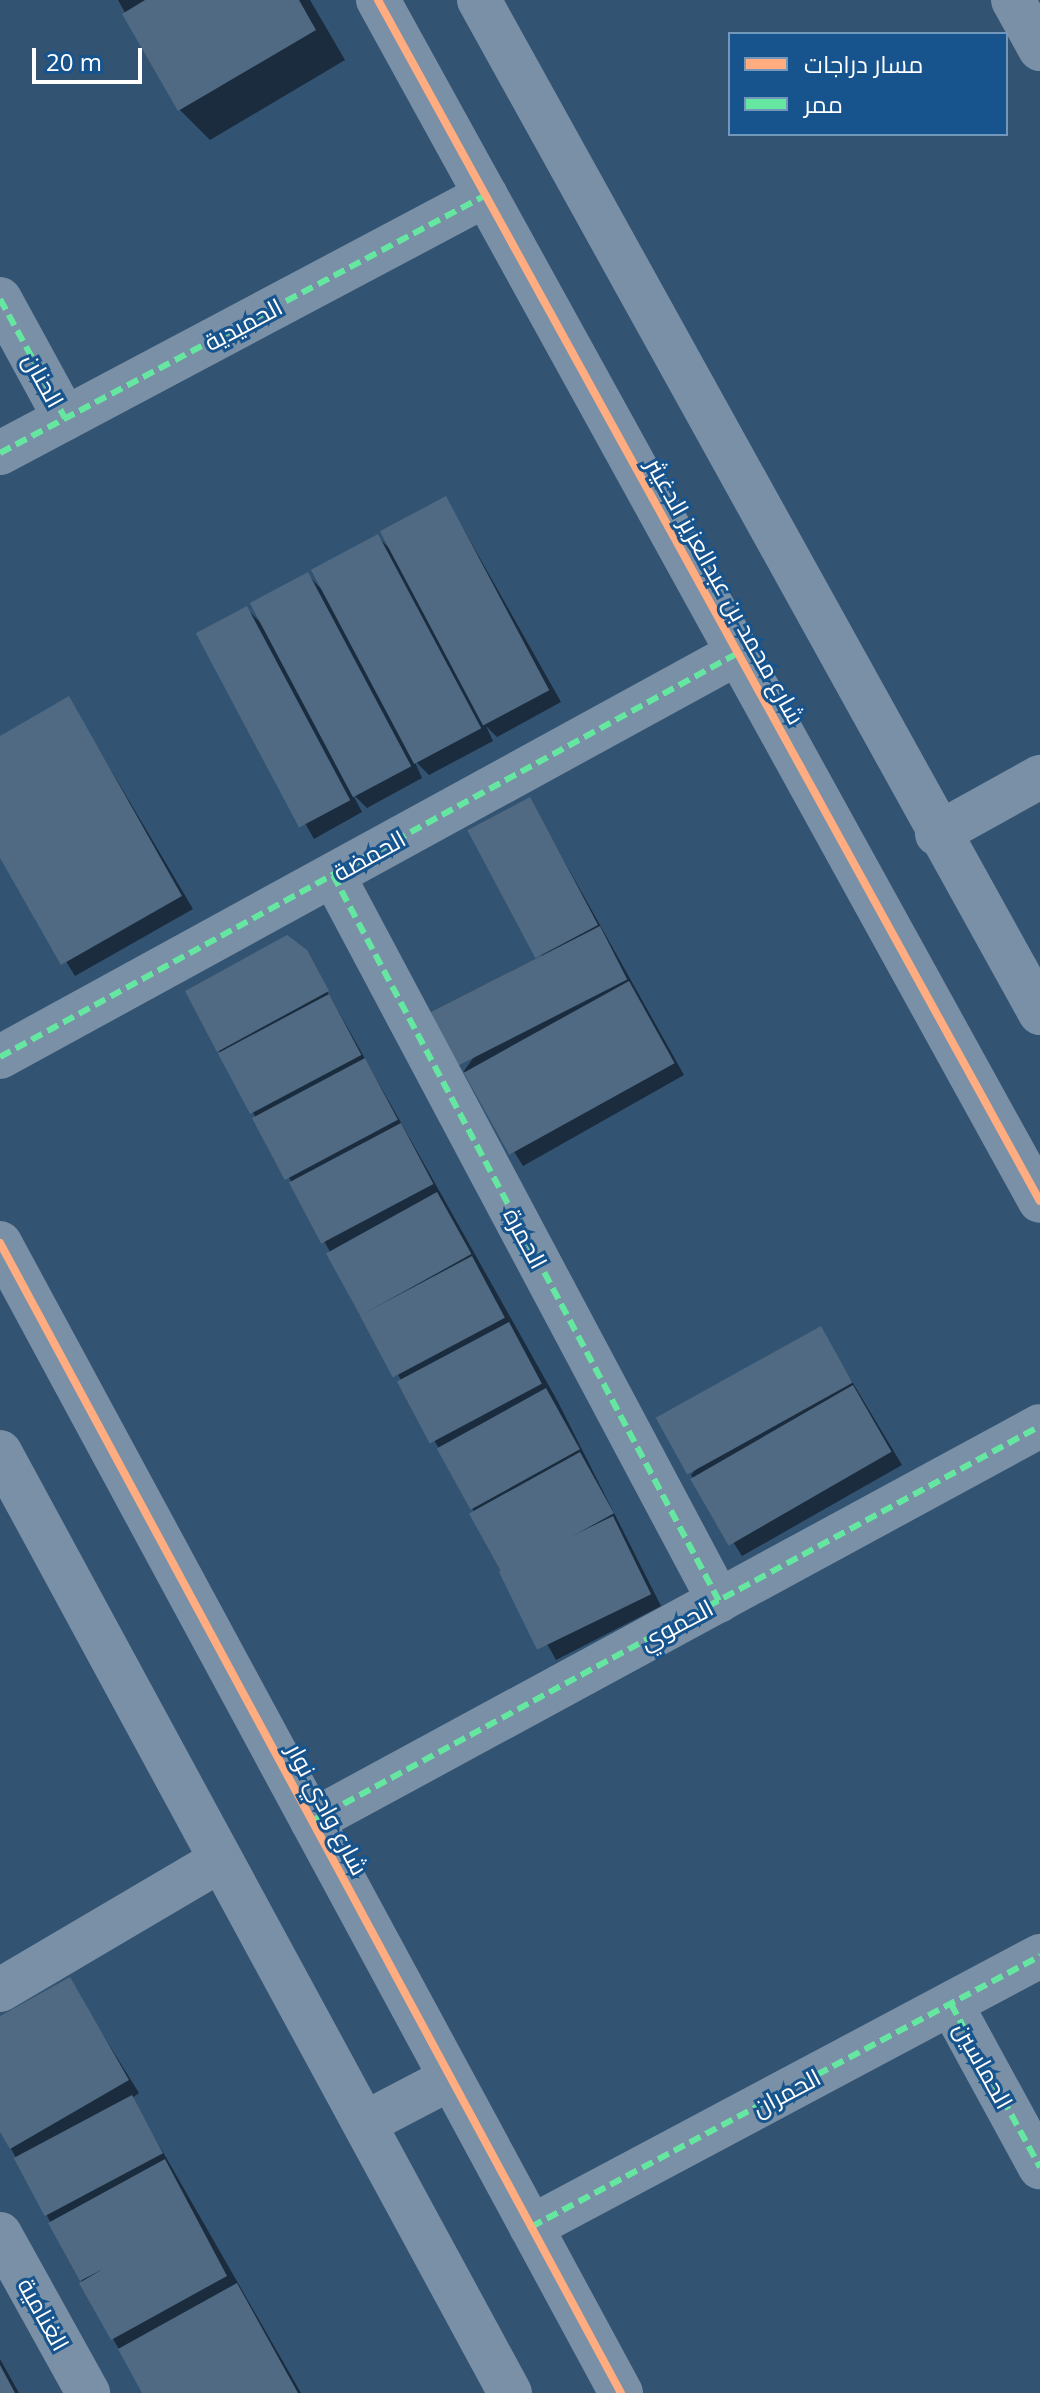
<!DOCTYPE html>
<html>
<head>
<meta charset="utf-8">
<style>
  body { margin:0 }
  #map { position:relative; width:1040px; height:2393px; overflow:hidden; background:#325372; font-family:"Open Sans",Cairo,sans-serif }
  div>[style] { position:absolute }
  .shadow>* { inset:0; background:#0007 }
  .building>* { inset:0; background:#4f6a82; transform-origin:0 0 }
  .minor>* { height:44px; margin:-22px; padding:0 22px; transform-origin:22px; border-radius:22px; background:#7990a6 }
  .quiet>* { height:6px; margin-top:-3px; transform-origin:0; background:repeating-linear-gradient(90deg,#66e7a1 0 12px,transparent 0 18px) }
  .cycleway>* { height:8px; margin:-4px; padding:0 4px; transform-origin:4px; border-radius:4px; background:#ffac80 }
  span { translate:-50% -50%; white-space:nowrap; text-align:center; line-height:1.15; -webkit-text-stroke:6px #17548d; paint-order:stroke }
  .street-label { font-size:24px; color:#fff }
  .legend { position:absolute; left:728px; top:32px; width:280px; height:104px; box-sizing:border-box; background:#17548d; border:2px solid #7498bb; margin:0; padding:10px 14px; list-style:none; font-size:24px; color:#fff }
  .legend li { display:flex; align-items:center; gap:16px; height:40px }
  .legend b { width:40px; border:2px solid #7498bb }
  .scale { position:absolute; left:32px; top:48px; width:110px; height:36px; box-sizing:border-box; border:4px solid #fff; border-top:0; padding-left:10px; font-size:24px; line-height:28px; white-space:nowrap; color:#fff; -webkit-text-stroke:6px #17548d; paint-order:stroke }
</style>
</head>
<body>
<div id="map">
  <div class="shadow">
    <i style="clip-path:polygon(118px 0,310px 0,345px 60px,210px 140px,180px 110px)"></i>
    <i style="clip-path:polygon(446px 498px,561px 702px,497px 737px,486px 726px,493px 741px,429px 775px,414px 760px,422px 778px,367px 808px,352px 793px,362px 812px,314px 839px,199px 636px,247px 609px,263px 625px,308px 575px,323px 591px,378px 537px,389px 548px)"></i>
    <i style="clip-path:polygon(69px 699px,193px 909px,75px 976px,0 854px,0 738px)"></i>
    <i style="clip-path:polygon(530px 800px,684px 1075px,523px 1166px,464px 1071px,542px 962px)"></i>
    <i style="clip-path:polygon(305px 952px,558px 1402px,661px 1606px,556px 1660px,219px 1051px)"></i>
    <i style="clip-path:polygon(820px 1328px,902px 1465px,742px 1556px,691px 1475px)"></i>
    <i style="clip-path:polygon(69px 1980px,139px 2093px,132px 2098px,301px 2393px,145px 2393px,113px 2339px,0 2128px,0 2019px)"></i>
    <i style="clip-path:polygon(0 2359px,19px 2393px,0 2393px)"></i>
  </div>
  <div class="building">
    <i style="clip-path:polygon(145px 0,299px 0,316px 30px,178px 111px,122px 14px)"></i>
    <i style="left:446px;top:496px;width:220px;height:75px;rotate:62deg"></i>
    <i style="left:378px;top:534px;width:220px;height:76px;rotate:62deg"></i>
    <i style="left:308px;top:572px;width:220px;height:66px;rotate:62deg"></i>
    <i style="left:247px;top:606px;width:220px;height:58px;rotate:62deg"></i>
    <i style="clip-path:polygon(69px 696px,182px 896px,61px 965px,0 858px,0 736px)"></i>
    <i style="left:530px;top:797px;width:145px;height:71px;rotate:62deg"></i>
    <i style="left:600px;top:926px;width:60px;height:190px;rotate:63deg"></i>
    <i style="clip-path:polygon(287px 935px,307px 950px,329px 991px,217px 1052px,185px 991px)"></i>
    <i style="left:629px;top:981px;width:94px;height:189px;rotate:61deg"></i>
    <i style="left:329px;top:994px;width:69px;height:126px;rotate:62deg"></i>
    <i style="left:365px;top:1058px;width:70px;height:128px;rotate:62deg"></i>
    <i style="left:401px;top:1123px;width:69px;height:127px;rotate:62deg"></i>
    <i style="left:437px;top:1192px;width:71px;height:127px;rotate:61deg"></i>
    <i style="left:472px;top:1256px;width:70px;height:127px;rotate:62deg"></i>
    <i style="left:509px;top:1322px;width:70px;height:127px;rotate:62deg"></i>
    <i style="left:821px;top:1326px;width:65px;height:189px;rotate:61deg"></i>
    <i style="left:853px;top:1385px;width:77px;height:188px;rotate:60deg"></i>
    <i style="left:546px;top:1388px;width:70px;height:125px;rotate:61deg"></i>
    <i style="left:580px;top:1452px;width:70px;height:127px;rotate:61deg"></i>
    <i style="left:613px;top:1516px;width:87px;height:127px;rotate:64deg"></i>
    <i style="clip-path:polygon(70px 1977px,129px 2080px,10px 2149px,0 2132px,0 2016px)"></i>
    <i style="left:132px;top:2095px;width:66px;height:134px;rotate:62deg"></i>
    <i style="clip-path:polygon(165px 2159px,227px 2276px,111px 2340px,79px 2283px,103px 2269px,80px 2281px,48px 2223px)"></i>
    <i style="clip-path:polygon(237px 2283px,298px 2393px,142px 2393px,118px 2349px)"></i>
    <i style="clip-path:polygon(0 2365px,15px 2393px,0 2393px)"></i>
  </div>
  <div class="minor">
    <i style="left:378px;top:0;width:1371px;rotate:61.14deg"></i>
    <i style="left:479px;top:0;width:1158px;rotate:61.02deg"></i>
    <i style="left:1013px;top:0;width:56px;rotate:61.1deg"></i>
    <i style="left:0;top:299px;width:136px;rotate:61.4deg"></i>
    <i style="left:0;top:453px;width:550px;rotate:-27.96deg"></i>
    <i style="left:937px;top:834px;width:118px;rotate:-29deg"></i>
    <i style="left:333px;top:875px;width:822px;rotate:62deg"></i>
    <i style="left:0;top:1057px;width:841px;rotate:-28.7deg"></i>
    <i style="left:0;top:1243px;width:1307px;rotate:61.63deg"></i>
    <i style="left:0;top:1452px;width:1070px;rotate:61.54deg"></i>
    <i style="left:312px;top:1821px;width:828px;rotate:-28.48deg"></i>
    <i style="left:0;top:1990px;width:254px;rotate:-30.5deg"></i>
    <i style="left:951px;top:2004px;width:186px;rotate:61.4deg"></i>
    <i style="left:365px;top:2123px;width:95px;rotate:-27.6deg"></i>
    <i style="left:531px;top:2227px;width:577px;rotate:-28.03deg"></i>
    <i style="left:0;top:2234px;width:182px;rotate:61deg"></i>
  </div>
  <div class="quiet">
    <i style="left:0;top:299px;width:136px;rotate:61.4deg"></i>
    <i style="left:0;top:453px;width:550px;rotate:-27.96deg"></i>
    <i style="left:333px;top:875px;width:822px;rotate:62deg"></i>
    <i style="left:0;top:1057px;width:841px;rotate:-28.7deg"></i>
    <i style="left:312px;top:1821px;width:828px;rotate:-28.48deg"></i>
    <i style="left:951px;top:2004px;width:186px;rotate:61.4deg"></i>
    <i style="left:531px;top:2227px;width:577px;rotate:-28.03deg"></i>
  </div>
  <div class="cycleway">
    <i style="left:378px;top:0;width:1371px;rotate:61.14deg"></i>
    <i style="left:0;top:1243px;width:1307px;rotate:61.63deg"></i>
  </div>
  <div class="street-label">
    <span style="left:243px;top:324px;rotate:-28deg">الحميدية</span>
    <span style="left:44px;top:380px;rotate:61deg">الحنان</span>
    <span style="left:726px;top:591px;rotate:61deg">شارع محمد بن عبدالعزيز الدغيثر</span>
    <span style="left:369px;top:855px;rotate:-29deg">الحمضة</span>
    <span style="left:526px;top:1238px;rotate:62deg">الحمرة</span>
    <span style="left:676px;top:1624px;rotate:-28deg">الحموي</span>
    <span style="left:328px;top:1809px;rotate:62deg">شارع وادي نوار</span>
    <span style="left:984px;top:2065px;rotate:61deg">الحماسين</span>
    <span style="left:786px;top:2092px;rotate:-28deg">الحمران</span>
    <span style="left:44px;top:2314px;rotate:61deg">الغنامية</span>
  </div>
  <ul class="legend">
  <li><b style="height:10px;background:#ffac80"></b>مسار دراجات</li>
  <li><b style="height:10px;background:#66e7a1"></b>ممر</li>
  </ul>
  <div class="scale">20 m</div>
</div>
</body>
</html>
